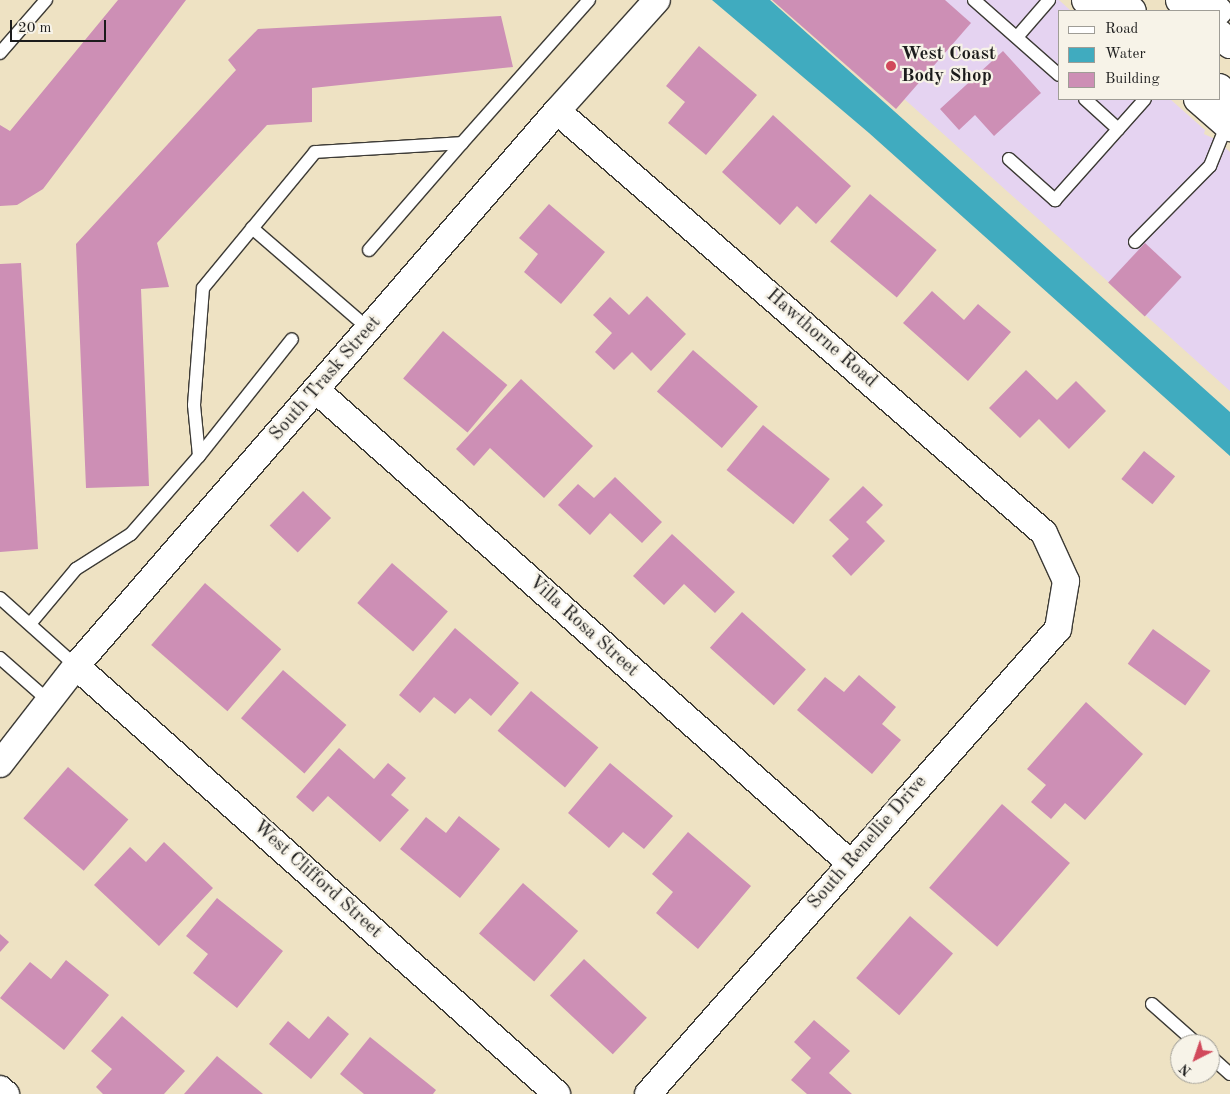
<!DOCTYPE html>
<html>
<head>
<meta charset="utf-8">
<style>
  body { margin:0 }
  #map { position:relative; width:1230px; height:1094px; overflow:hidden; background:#eee2c3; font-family:"Old Standard TT",serif }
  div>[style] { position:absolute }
  .built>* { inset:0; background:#e5d3f1 }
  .water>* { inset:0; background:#40abbf }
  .building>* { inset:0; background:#cd8fb5; transform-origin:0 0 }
  .roads { filter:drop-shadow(1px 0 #3c3a35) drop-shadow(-1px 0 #3c3a35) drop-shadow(0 1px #3c3a35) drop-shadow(0 -1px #3c3a35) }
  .lane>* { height:12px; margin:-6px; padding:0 6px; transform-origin:6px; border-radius:6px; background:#fff }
  .street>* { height:26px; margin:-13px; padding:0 13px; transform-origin:13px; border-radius:13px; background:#fff }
  .primary>* { height:28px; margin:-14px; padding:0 14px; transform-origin:14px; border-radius:14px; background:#fff }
  .highway>* { height:28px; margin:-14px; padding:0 14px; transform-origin:14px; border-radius:14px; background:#fff }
  .dots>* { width:14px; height:14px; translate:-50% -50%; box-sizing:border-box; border:2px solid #f7f3e8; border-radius:50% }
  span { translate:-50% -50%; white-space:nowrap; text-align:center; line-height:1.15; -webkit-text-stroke:4.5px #f7f3e8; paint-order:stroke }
  .poi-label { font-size:19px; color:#1c1c1c; font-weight:700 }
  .left { translate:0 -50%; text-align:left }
  .street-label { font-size:19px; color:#1c1c1c }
  .legend { position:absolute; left:1058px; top:10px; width:162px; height:90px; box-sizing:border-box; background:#f7f3e8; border:1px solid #9f9d96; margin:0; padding:6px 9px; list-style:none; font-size:15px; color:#1c1c1c }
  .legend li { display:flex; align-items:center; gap:10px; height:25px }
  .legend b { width:25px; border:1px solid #9f9d96 }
  .north { position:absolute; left:1170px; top:1034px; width:50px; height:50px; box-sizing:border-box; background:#f7f3e8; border:1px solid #9f9d96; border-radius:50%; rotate:221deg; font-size:14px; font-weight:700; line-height:20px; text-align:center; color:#1c1c1c }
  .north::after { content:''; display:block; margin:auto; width:18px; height:22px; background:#d1495b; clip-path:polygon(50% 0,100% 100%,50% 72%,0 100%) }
  .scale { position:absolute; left:10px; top:20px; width:96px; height:22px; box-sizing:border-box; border:2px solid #1c1c1c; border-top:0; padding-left:6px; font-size:15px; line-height:18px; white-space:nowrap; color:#1c1c1c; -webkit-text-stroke:4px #f7f3e8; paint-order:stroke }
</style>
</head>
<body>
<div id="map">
  <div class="built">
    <i style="clip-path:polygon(794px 0,1059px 0,1071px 11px,1059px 11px,1059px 99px,1170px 99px,1205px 130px,1204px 134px,1217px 140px,1230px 152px,1230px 391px)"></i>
  </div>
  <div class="water">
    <i style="clip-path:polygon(712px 0,770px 0,1230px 412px,1230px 456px,869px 133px)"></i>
  </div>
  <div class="building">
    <i style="clip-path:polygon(118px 0,186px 0,43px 189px,17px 205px,0 206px,0 125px,10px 131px)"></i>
    <i style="clip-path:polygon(772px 0,945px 0,971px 23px,896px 109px)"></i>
    <i style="clip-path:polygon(501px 16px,513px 67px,312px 88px,312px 122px,267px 125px,157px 243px,169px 287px,141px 289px,149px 486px,86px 488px,76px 244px,236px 70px,228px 60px,258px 29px)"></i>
    <i style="clip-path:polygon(699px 46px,757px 95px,706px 155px,668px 123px,685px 102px,666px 86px)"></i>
    <i style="clip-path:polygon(1003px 51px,1041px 93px,994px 136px,975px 115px,959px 130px,940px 109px)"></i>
    <i style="clip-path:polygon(773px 115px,851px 186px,816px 224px,797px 206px,780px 225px,722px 172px)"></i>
    <i style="left:870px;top:194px;width:87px;height:62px;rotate:40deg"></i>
    <i style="clip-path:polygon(549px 204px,605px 252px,561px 304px,524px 272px,538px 254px,519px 238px)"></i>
    <i style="left:1145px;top:243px;width:50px;height:54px;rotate:43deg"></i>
    <i style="clip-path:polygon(21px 263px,38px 549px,0 552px,0 264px)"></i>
    <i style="clip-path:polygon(932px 291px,964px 320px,978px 304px,1011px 332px,968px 381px,903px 323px)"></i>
    <i style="clip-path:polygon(647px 296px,686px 334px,651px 371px,632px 352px,614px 370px,595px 352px,612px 333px,593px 315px,610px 297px,629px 315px)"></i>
    <i style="left:443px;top:331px;width:84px;height:62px;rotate:40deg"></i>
    <i style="left:693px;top:350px;width:86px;height:55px;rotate:41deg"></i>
    <i style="clip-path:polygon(1026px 370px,1057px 400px,1076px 381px,1106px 411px,1069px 449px,1039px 419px,1020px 438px,989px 408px)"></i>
    <i style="clip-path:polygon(521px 379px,593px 446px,544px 498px,490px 448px,474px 466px,456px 449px)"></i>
    <i style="left:763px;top:425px;width:86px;height:58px;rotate:39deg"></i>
    <i style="left:1144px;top:451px;width:40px;height:36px;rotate:39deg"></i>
    <i style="clip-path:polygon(615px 477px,662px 522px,642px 543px,610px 513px,590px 535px,558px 505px,578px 484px,594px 498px)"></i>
    <i style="clip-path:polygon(863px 486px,883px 505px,866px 522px,885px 541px,851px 576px,832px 556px,849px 539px,829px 520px)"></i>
    <i style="left:303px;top:491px;width:39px;height:48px;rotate:44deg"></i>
    <i style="clip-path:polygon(672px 534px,735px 592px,715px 613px,684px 584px,664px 605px,633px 576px)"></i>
    <i style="left:392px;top:563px;width:74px;height:53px;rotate:41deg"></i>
    <i style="left:205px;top:583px;width:101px;height:82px;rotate:41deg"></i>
    <i style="left:742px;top:612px;width:86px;height:48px;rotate:42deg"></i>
    <i style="clip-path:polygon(455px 628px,519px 683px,491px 716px,470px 698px,455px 714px,434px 697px,420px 713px,399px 695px)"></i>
    <i style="left:1153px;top:629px;width:71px;height:43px;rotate:36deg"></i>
    <i style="left:283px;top:670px;width:84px;height:64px;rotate:41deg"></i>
    <i style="clip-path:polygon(859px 675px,896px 707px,882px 724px,901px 740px,872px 774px,797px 710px,825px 677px,844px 692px)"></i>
    <i style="left:531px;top:691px;width:88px;height:52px;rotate:40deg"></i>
    <i style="clip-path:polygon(1086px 702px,1143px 754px,1085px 820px,1065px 803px,1051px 819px,1031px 802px,1046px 785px,1027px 769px)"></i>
    <i style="clip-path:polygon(339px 748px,374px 779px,388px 763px,406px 778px,391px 795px,409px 810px,380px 842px,328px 796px,313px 812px,296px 797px)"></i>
    <i style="clip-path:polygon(610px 763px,673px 816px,644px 849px,623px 832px,609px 848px,568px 813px)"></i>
    <i style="left:68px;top:767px;width:80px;height:68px;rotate:41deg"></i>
    <i style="left:1002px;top:804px;width:90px;height:111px;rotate:41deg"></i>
    <i style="clip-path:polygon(459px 816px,500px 849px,460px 898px,400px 849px,426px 817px,446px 833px)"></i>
    <i style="clip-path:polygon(688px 832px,751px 886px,698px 949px,656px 913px,673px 892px,652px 874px)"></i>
    <i style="clip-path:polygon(164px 842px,213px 888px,159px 946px,94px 885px,130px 847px,146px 862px)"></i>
    <i style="left:523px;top:883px;width:73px;height:67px;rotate:41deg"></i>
    <i style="clip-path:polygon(217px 898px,283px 951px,237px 1008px,193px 973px,208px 954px,186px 936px)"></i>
    <i style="left:910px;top:916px;width:57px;height:82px;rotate:41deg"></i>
    <i style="clip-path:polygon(0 934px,9px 942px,0 952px)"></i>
    <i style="left:584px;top:959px;width:86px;height:50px;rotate:43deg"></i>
    <i style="clip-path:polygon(66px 960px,109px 995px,64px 1050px,0 998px,30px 962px,51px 979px)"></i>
    <i style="clip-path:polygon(122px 1016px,185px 1071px,164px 1094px,103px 1094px,96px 1087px,112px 1069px,91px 1051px)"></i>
    <i style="clip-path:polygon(328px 1016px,349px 1034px,311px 1079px,269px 1044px,288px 1021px,309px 1039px)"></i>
    <i style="clip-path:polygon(814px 1020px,850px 1051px,829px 1073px,852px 1094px,807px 1094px,791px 1080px,811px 1058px,794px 1042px)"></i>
    <i style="clip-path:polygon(370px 1037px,436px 1090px,433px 1094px,364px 1094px,340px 1074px)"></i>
    <i style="clip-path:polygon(217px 1056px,263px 1094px,184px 1094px)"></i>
  </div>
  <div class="roads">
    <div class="lane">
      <i style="left:974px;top:0;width:113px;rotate:41.4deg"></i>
      <i style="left:1017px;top:37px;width:49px;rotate:-49.1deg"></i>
      <i style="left:0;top:53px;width:70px;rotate:-49deg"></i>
      <i style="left:1085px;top:99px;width:45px;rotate:42.3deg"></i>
      <i style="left:1009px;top:159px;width:62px;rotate:41.7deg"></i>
      <i style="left:1055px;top:200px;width:135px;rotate:-48.3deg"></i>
      <i style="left:252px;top:228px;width:155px;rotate:40.8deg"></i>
      <i style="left:1135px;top:242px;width:107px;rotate:-45.4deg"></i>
      <i style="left:1210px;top:166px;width:45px;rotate:-68deg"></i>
      <i style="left:369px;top:250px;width:142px;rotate:-49deg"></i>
      <i style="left:199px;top:456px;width:149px;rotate:-51.5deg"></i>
      <i style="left:0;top:598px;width:102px;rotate:41.8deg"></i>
      <i style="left:30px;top:624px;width:72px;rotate:-50.1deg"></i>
      <i style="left:76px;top:569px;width:65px;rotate:-32.5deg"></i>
      <i style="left:131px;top:534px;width:103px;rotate:-48.9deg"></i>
      <i style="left:199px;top:456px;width:51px;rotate:-95.6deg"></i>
      <i style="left:194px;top:405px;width:117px;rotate:-85.6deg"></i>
      <i style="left:203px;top:288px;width:176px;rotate:-50.5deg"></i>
      <i style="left:315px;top:152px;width:147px;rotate:-3.5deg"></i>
      <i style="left:462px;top:143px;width:191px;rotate:-48.4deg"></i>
      <i style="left:0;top:658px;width:65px;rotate:41.3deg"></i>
      <i style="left:1152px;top:1004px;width:60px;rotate:41.6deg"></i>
      <i style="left:1210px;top:1056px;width:27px;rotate:42deg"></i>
    </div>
    <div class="street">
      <i style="left:557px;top:111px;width:644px;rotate:40.91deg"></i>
      <i style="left:1044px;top:533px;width:53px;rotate:65.4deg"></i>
      <i style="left:1066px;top:581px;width:49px;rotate:99.5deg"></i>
      <i style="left:1058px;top:629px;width:620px;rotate:131.4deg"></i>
      <i style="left:316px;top:390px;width:713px;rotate:41.53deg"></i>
      <i style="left:76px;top:666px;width:644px;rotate:41.66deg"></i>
      <i style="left:0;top:764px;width:124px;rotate:-52.2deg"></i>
      <i style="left:76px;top:666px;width:734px;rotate:-49.09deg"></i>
      <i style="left:557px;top:111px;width:149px;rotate:-48deg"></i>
      <i style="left:0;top:1089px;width:8px;rotate:40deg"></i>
    </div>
    <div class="primary">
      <i style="left:1086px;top:0;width:17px;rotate:40deg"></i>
      <i style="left:1205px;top:0;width:17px;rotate:40deg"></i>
      <i style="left:1198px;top:99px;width:43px;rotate:41.2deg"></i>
    </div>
    <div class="highway">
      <i style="left:1120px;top:0;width:16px;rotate:43deg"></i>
      <i style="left:1180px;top:0;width:17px;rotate:40deg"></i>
      <i style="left:1219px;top:34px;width:15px;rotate:42deg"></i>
      <i style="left:1219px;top:88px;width:15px;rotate:42deg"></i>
    </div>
  </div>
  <div class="dots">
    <i style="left:891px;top:66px;background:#d1495b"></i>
  </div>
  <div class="poi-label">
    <span class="left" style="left:901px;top:66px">West Coast<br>Body Shop</span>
  </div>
  <div class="street-label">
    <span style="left:821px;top:339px;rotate:41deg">Hawthorne Road</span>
    <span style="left:326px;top:379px;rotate:-49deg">South Trask Street</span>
    <span style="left:583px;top:627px;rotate:42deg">Villa Rosa Street</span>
    <span style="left:868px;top:843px;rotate:-49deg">South Renellie Drive</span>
    <span style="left:317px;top:880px;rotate:42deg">West Clifford Street</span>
  </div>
  <ul class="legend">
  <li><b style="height:6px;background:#fff"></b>Road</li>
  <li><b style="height:14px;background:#40abbf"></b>Water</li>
  <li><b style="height:14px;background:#cd8fb5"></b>Building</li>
  </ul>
  <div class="north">N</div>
  <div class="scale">20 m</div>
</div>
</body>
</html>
